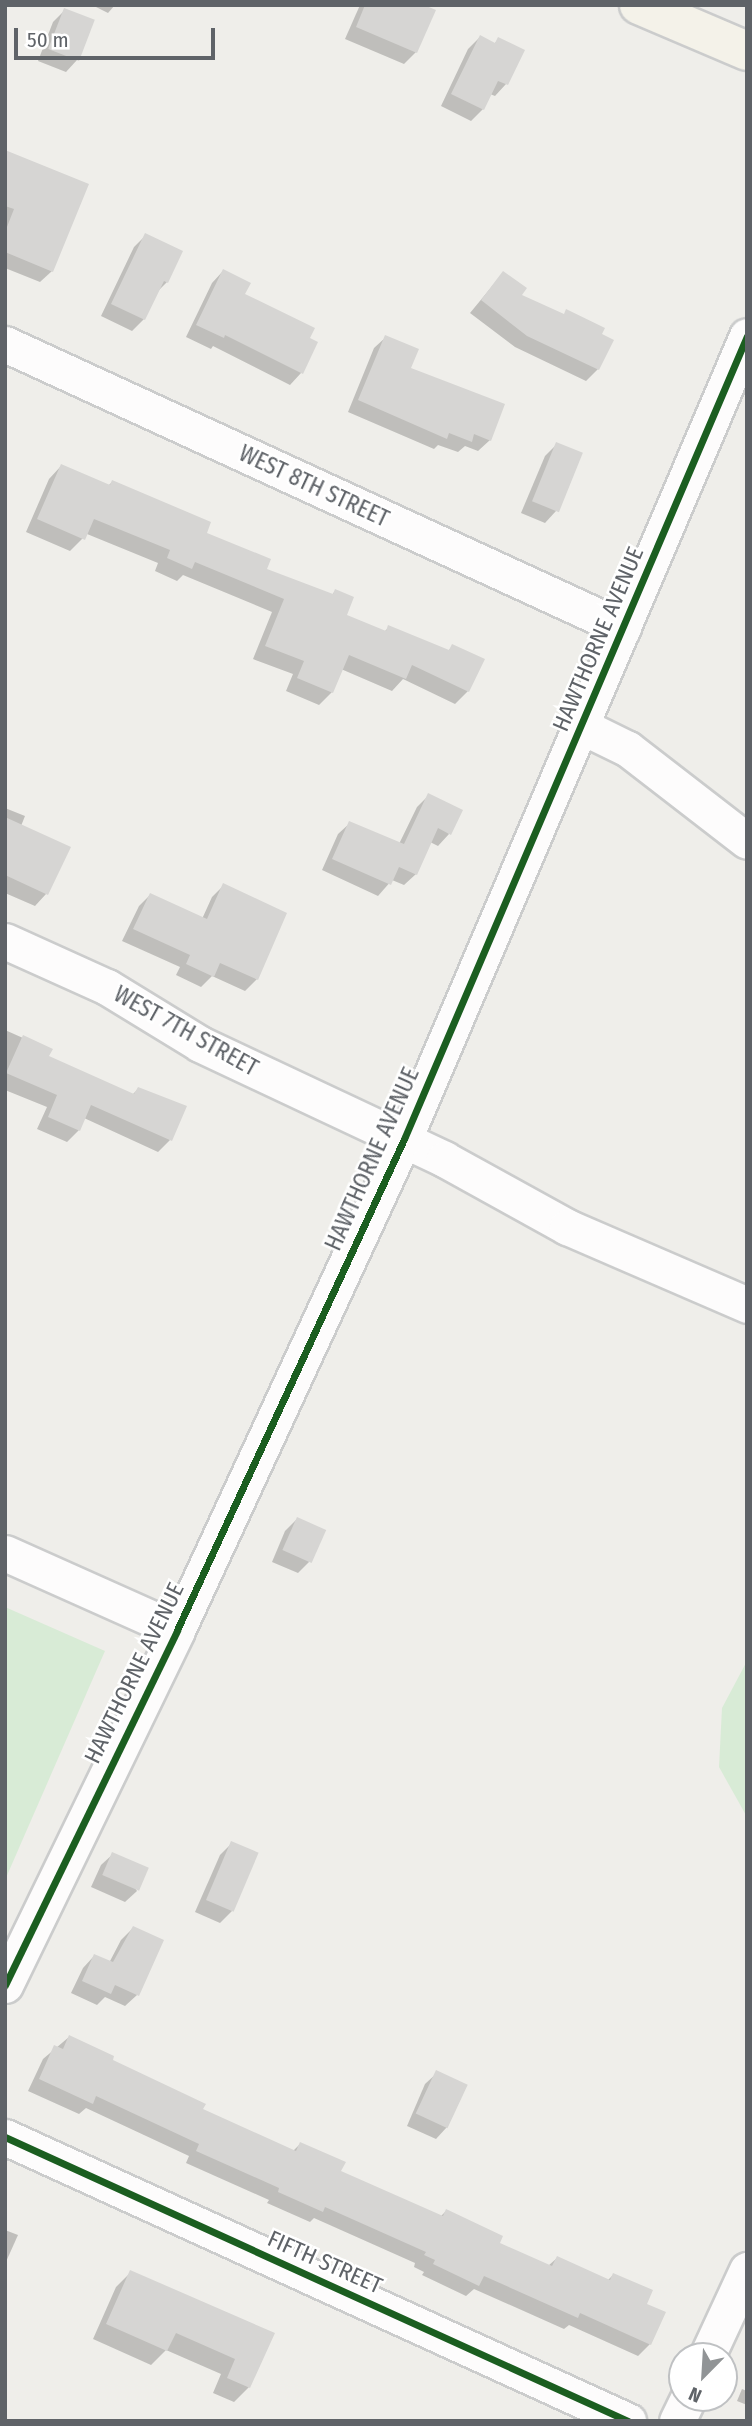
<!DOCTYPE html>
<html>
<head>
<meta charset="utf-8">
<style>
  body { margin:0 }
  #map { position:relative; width:752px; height:2426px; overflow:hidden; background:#efeeea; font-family:"Fira Sans Condensed",sans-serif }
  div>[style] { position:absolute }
  .green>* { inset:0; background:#d8ebd6 }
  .shadow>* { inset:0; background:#0003 }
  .building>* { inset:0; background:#d6d5d3; transform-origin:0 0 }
  .roads { filter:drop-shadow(2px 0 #cbcccc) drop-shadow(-2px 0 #cbcccc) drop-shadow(0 2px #cbcccc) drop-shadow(0 -2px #cbcccc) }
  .minor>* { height:35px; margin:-17.5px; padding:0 17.5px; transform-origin:17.5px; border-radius:17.5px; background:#fdfcfc }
  .major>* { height:38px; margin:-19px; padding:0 19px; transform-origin:19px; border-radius:19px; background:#f4f2e9 }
  .cycleway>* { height:7px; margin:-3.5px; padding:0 3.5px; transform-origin:3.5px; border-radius:3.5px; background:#1b5e20 }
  span { translate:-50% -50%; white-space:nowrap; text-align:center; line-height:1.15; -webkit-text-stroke:5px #fff; paint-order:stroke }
  .street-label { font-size:23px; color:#5f6368 }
  .frame { position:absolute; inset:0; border:7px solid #5f6368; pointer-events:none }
  .north { position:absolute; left:668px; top:2342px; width:70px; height:70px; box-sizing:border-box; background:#fff; border:2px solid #bfc1c3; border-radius:50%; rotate:204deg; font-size:19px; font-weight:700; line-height:28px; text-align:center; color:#5f6368 }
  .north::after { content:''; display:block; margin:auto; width:24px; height:32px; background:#919496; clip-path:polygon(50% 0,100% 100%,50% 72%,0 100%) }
  .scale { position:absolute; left:14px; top:28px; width:201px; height:32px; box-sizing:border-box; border:4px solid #5f6368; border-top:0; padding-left:9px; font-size:21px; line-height:24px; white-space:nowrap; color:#5f6368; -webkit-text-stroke:5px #fff; paint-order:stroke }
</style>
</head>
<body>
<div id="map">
  <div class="green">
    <i style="clip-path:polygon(5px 1607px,105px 1651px,5px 1880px)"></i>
    <i style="clip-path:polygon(747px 1661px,747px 1817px,719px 1767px,722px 1708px)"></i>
  </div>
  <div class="shadow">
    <i style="clip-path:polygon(92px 5px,115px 5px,108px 13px)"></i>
    <i style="clip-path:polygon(360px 5px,420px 5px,416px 52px,404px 64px,345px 39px)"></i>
    <i style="clip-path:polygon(65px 10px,77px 60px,66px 72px,38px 61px,53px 22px)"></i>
    <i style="clip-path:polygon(480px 37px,494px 44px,499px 39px,506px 84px,495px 96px,490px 94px,483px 109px,471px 121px,441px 106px,468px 49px)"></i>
    <i style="clip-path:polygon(5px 152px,52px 271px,40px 282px,5px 268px)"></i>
    <i style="clip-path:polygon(146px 235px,167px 282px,157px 292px,144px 319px,132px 331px,101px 316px,134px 247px)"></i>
    <i style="clip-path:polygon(223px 271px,243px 295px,308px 339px,301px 373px,290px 385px,213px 346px,211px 349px,186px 337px,212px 283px)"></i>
    <i style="clip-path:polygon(503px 273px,519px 295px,598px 369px,586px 381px,515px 347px,470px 313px)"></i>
    <i style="clip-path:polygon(386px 337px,409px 369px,490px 440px,478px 451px,465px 446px,458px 452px,438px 445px,434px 449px,348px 412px,374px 348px)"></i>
    <i style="clip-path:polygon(557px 444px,556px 511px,545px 523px,521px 513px,545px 456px)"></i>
    <i style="clip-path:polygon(61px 466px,108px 486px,112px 482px,265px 570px,331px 596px,335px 591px,344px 615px,384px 632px,389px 627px,448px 651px,453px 646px,468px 691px,455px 704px,403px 679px,392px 691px,341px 669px,332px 692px,319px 705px,286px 691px,293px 674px,253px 659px,272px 612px,183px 575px,177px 581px,155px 571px,158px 563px,87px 534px,70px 551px,26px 532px,49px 479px)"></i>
    <i style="clip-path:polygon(429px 795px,449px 834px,438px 846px,430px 842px,416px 874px,404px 885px,392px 880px,378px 896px,322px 870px,338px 834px,350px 823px,399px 844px,417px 807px)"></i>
    <i style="clip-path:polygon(5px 808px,25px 816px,21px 826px,46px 894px,35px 906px,5px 893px)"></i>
    <i style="clip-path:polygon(224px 885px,257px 979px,245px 991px,212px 976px,201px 987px,176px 975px,180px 967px,122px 941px,139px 906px,150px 895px,202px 919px,212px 897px)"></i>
    <i style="clip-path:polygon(5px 1030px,50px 1050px,47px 1057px,132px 1095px,138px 1089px,170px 1140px,158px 1152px,84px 1118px,79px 1130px,67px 1142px,37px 1129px,47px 1107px,5px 1090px)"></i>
    <i style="clip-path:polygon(297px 1519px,309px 1562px,298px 1573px,272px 1562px,285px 1531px)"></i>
    <i style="clip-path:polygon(232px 1843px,232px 1911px,220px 1923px,195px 1912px,220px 1855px)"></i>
    <i style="clip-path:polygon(113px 1854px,137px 1891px,125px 1902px,91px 1887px,101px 1865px)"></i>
    <i style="clip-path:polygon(133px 1928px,137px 1995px,125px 2006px,105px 1997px,97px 2005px,71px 1993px,83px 1968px,94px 1956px,109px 1963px,121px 1940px)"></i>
    <i style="clip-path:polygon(69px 2037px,201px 2110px,293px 2151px,300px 2144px,339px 2172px,440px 2217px,446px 2211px,497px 2244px,548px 2266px,557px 2258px,608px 2280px,613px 2275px,644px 2305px,650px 2344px,638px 2356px,569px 2325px,564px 2329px,474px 2289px,466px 2296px,422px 2275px,424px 2272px,414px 2267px,415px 2263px,314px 2218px,310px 2222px,267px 2203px,269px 2200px,186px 2163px,189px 2156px,86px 2108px,79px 2114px,28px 2091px,43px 2059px)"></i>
    <i style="clip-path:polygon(437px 2073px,447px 2127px,436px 2139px,407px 2126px,425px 2084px)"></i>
    <i style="clip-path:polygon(5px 2230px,18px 2235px,5px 2264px)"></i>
    <i style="clip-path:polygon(131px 2272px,272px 2334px,249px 2387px,234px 2402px,213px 2393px,221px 2374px,166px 2350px,151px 2365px,93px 2339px,116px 2287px)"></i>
    <i style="clip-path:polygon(742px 2389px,747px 2391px,747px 2405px,737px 2401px)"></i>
  </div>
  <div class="building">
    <i style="clip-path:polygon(365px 5px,424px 5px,436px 10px,417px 53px,356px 27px)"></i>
    <i style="left:64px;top:8px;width:33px;height:44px;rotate:21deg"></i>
    <i style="clip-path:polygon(480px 35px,495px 43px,498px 37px,525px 50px,508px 85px,498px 81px,484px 110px,451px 94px)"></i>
    <i style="clip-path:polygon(5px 150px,89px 184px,53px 272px,5px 252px,5px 232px,14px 209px,5px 206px)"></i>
    <i style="clip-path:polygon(145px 233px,183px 251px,168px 283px,164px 281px,145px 320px,111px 304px)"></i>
    <i style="clip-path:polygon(223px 269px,251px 283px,245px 294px,315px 328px,310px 338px,318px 342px,303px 374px,225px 335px,224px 338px,196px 325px)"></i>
    <i style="clip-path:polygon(503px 271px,527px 288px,522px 295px,564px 314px,566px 309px,605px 328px,602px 334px,614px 340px,599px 370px,527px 336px,481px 300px)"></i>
    <i style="clip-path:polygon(385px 335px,419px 349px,411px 368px,505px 404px,491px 441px,474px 434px,472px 442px,449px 433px,447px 439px,358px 400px)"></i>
    <i style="left:556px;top:442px;width:29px;height:64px;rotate:22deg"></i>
    <i style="clip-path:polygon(61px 464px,110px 485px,112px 480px,211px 522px,207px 533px,271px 559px,267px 569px,333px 594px,335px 589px,354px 597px,347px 615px,386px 631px,388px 625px,449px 650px,452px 644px,485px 659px,469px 692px,412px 665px,406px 679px,349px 655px,333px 693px,297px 678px,304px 661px,265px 646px,284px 599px,195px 562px,192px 569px,167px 558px,170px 550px,94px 519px,85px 540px,37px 519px)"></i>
    <i style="clip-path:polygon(428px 793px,463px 810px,451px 835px,438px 828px,417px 875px,399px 867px,391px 885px,332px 859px,349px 821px,404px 844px)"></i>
    <i style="clip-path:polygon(5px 817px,71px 847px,48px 895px,5px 875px)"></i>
    <i style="clip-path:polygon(223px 883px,287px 913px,258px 980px,220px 963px,214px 977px,186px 964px,190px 955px,133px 929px,150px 893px,207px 919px)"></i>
    <i style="clip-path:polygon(23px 1035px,53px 1049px,49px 1056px,134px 1094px,138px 1087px,187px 1106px,172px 1141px,91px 1105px,80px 1131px,48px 1117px,57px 1095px,6px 1073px)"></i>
    <i style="left:297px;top:1517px;width:32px;height:36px;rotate:24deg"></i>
    <i style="left:231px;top:1841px;width:30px;height:64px;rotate:23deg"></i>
    <i style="left:112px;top:1852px;width:40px;height:25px;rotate:23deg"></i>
    <i style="clip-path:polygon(133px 1926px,164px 1940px,139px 1996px,115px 1985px,111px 1994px,82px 1981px,94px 1954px,113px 1962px)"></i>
    <i style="clip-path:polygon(69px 2035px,114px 2056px,113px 2060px,206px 2104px,203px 2109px,296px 2151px,300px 2142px,346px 2162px,341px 2171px,443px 2216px,446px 2209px,503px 2236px,500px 2243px,552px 2266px,557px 2256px,610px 2280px,613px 2273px,653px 2290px,647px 2304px,666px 2312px,651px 2345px,580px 2313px,578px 2318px,484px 2276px,479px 2286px,433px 2264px,435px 2260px,424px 2255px,426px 2252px,325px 2207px,323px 2212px,278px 2192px,279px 2188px,196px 2151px,199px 2144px,96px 2096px,93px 2104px,39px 2079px,54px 2045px,63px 2049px)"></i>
    <i style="left:436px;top:2070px;width:35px;height:48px;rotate:25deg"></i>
    <i style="clip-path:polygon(130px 2270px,275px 2333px,250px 2388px,227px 2378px,235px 2359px,176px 2333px,167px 2351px,106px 2324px)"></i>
  </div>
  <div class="roads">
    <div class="minor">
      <i style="left:5px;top:344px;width:680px;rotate:24.68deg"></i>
      <i style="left:581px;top:726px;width:52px;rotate:26.1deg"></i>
      <i style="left:628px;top:749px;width:150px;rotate:37.7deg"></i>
      <i style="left:5px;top:941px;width:112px;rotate:24.3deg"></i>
      <i style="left:107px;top:987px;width:109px;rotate:31.5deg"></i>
      <i style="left:200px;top:1044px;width:270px;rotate:25.2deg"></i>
      <i style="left:444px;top:1159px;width:141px;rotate:28.9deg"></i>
      <i style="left:567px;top:1227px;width:196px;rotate:23.4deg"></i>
      <i style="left:5px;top:1553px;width:188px;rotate:24.1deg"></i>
      <i style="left:5px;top:1985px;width:394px;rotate:-64.1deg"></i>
      <i style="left:177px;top:1630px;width:541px;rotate:-65.19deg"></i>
      <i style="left:404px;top:1139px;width:873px;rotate:-66.87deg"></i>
      <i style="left:5px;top:2137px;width:685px;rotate:24.51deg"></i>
      <i style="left:707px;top:2356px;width:95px;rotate:-65.1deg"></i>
      <i style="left:677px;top:2421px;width:25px;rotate:-64deg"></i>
    </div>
    <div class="major">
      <i style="left:639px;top:5px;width:117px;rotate:23.1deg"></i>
    </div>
  </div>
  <div class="cycleway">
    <i style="left:5px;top:1985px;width:394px;rotate:-64.1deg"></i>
    <i style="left:177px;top:1630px;width:541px;rotate:-65.19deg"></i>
    <i style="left:404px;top:1139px;width:873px;rotate:-66.87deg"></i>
    <i style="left:5px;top:2137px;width:685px;rotate:24.51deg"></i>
  </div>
  <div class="street-label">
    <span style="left:314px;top:486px;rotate:25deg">WEST 8TH STREET</span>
    <span style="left:598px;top:639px;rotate:-67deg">HAWTHORNE AVENUE</span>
    <span style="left:186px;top:1031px;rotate:29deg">WEST 7TH STREET</span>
    <span style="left:372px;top:1159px;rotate:-66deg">HAWTHORNE AVENUE</span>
    <span style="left:134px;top:1673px;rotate:-64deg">HAWTHORNE AVENUE</span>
    <span style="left:325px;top:2262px;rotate:24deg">FIFTH STREET</span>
  </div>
  <div class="frame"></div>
  <div class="north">N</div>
  <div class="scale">50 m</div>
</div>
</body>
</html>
